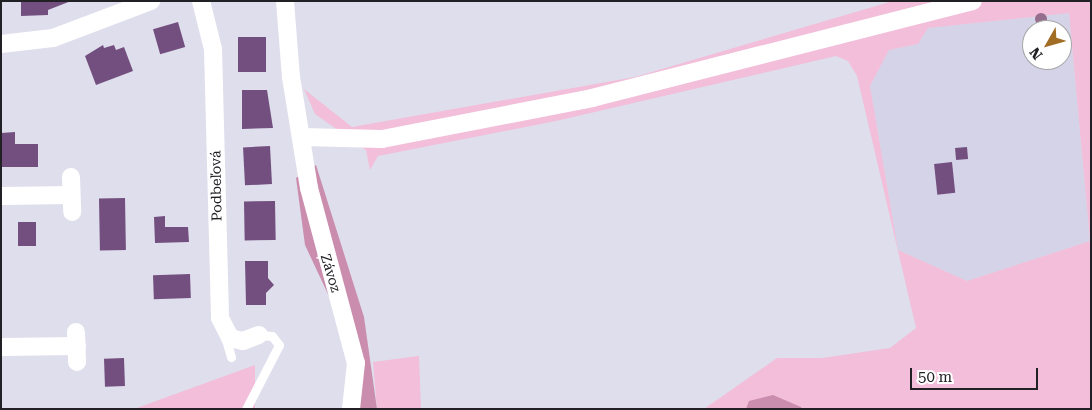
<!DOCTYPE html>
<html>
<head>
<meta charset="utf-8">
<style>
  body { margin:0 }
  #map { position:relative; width:1092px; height:410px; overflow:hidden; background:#dfdeec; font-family:"Roboto Serif",serif }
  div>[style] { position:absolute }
  .built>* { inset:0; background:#d4d3e8 }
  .green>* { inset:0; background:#f2bed9 }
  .forest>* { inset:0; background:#ca8dae }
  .building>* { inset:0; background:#734f7f; transform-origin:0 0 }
  .service>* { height:9px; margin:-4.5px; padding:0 4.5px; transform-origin:4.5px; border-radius:4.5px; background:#fff }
  .minor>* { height:18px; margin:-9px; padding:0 9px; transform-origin:9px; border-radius:9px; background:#fff }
  .trees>* { width:12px; height:12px; margin:-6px; border-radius:50%; background:#956d8d }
  span { translate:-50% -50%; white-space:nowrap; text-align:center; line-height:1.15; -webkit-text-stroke:5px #fff; paint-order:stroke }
  .street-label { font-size:14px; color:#202025 }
  .frame { position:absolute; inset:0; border:2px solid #202025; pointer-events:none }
  .north { position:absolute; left:1022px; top:20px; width:50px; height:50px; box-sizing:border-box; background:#fff; border:1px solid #a6a6a8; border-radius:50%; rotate:232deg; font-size:14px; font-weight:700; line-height:20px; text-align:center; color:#202025 }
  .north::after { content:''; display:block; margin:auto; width:18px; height:22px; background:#a16c24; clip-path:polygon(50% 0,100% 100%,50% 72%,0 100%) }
  .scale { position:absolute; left:910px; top:368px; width:128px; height:22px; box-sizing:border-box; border:2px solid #202025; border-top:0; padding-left:6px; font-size:15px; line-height:18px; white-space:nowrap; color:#202025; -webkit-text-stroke:4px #fff; paint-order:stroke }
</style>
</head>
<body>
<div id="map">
  <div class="built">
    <i style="clip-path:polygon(evenodd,1069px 13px,1090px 241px,967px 281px,898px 250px,870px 86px,889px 50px,918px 44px,928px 28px,1069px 13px,1032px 30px,1062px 30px,1062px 60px,1032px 60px,1032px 30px)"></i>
  </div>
  <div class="green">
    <i style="clip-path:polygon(evenodd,893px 1px,1091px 1px,1091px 409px,704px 409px,777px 358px,822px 358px,890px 348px,916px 328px,857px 76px,848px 61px,836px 56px,556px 121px,378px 156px,370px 170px,366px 150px,315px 114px,304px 89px,352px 127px,635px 77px,893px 1px,1069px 13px,1090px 241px,967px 281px,898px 250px,870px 86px,889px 50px,918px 44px,928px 28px,1069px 13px)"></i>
    <i style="clip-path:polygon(419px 356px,421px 409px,377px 409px,373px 362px)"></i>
    <i style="clip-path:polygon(255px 365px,255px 409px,134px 409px)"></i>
  </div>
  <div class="forest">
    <i style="clip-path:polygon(316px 165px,364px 317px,377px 409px,357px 409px,349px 339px,305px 245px,296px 178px)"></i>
    <i style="clip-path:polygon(773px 395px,801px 407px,802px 409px,746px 409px,749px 401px)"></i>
  </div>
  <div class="building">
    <i style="clip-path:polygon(21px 1px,71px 1px,48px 10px,48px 15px,21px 16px)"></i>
    <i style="left:178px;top:22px;width:26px;height:26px;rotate:74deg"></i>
    <i style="left:238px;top:37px;width:28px;height:35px"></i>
    <i style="clip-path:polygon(103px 45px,104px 48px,114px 45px,116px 50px,124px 47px,133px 71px,96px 85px,85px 56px)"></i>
    <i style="clip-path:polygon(242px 90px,267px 90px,273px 128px,242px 129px)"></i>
    <i style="clip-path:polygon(15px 132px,15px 144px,38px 144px,38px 167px,1px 167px,1px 133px)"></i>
    <i style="left:270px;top:146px;width:38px;height:27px;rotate:87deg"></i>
    <i style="left:967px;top:147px;width:12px;height:12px;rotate:85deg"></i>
    <i style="left:952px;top:162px;width:31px;height:18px;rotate:84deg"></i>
    <i style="left:125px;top:198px;width:52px;height:26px;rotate:89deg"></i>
    <i style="left:275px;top:201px;width:39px;height:31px;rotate:89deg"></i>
    <i style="clip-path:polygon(165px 216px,165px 227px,188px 227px,189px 242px,155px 243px,154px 217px)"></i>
    <i style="left:18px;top:222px;width:18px;height:24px"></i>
    <i style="clip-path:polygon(245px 261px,268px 261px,268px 278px,274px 285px,266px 293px,266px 305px,246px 305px)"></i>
    <i style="left:190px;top:274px;width:24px;height:37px;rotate:88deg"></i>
    <i style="left:124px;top:358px;width:28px;height:20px;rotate:88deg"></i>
  </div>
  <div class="service">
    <i style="left:225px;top:336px;width:22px;rotate:74deg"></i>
    <i style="left:246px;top:409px;width:72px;rotate:-62.7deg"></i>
    <i style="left:279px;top:345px;width:11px;rotate:-128deg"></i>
    <i style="left:272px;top:336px;width:13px;rotate:-176deg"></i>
  </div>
  <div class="minor">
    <i style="left:201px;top:1px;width:49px;rotate:76deg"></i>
    <i style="left:213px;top:49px;width:269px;rotate:88.5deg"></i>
    <i style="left:220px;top:318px;width:22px;rotate:63deg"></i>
    <i style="left:230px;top:338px;width:13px;rotate:13deg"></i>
    <i style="left:243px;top:341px;width:17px;rotate:-21deg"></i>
    <i style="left:285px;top:1px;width:76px;rotate:85.5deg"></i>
    <i style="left:291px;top:77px;width:112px;rotate:80.8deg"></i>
    <i style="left:309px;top:188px;width:181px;rotate:75deg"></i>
    <i style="left:356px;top:363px;width:46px;rotate:96.2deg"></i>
    <i style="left:1px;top:44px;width:52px;rotate:-6.6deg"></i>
    <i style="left:53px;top:38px;width:105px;rotate:-20.7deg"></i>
    <i style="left:303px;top:137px;width:79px;rotate:1.5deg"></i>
    <i style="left:382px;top:139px;width:214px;rotate:-11deg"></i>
    <i style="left:592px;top:98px;width:393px;rotate:-14.3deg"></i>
    <i style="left:71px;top:177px;width:35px;rotate:88deg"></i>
    <i style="left:1px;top:196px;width:70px;rotate:-0.8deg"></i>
    <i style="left:76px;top:332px;width:30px;rotate:88deg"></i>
    <i style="left:1px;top:347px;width:76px;rotate:-0.8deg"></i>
  </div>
  <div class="trees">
    <i style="left:1041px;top:19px"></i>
  </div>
  <div class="street-label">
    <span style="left:216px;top:186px;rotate:-91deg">Podbeľová</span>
    <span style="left:331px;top:273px;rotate:73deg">Závoz</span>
  </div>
  <div class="frame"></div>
  <div class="north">N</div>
  <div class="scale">50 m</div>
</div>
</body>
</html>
